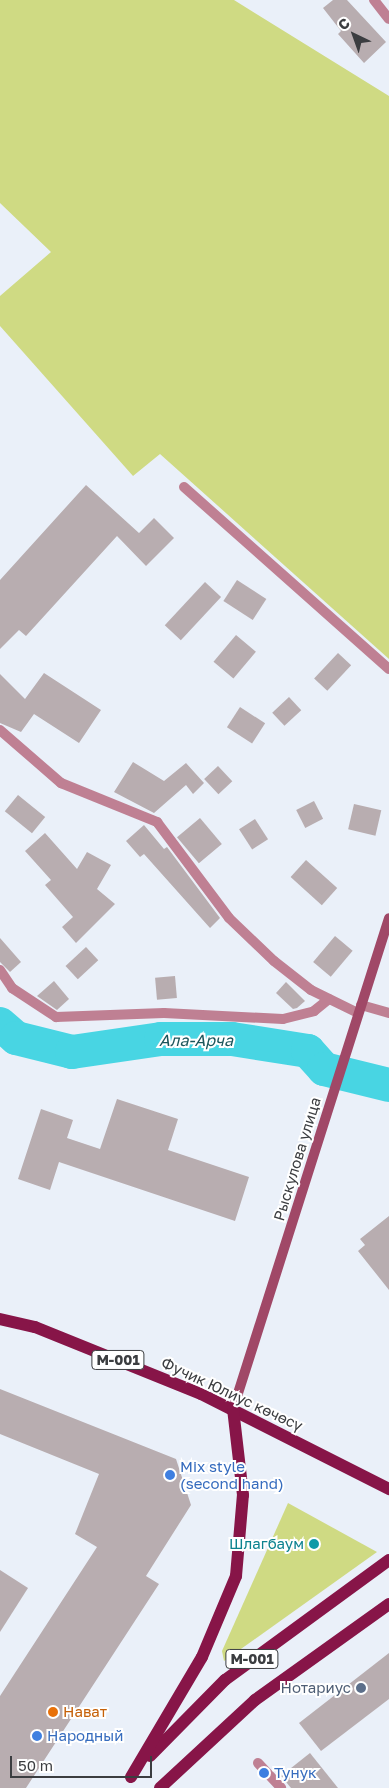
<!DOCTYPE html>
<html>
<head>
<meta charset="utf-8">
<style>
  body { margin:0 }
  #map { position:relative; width:389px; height:1788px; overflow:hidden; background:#eaf0f9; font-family:"Golos Text",sans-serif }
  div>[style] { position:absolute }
  .green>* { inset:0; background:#cfda83 }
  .river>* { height:34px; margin:-17px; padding:0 17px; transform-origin:17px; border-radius:17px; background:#48d5e3 }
  .building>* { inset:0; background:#b8adb0; transform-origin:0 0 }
  .minor>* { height:10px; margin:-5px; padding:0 5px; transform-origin:5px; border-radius:5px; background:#bf8093 }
  .secondary>* { height:10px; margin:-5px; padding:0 5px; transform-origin:5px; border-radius:5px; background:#a04867 }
  .primary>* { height:12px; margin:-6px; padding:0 6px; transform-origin:6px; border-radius:6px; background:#871548 }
  .dots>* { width:14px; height:14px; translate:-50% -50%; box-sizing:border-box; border:2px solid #fff; border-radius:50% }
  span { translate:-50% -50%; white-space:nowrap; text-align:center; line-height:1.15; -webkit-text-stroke:4px #fff; paint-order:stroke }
  .shield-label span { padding:1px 4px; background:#fff; border:1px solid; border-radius:4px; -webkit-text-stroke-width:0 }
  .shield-label { font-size:14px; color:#3b3d40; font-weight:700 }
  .street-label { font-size:15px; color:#3b3d40 }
  .shop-label { font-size:15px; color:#366cbe }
  .left { translate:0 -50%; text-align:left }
  .culture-label { font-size:15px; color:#0d838f }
  .right { translate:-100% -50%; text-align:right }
  .service-label { font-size:15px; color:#4e5e75 }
  .food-label { font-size:15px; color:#c56008 }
  .water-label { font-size:16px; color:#1c565c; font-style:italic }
  .north { position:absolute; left:329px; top:10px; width:50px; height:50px; -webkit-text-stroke:4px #fff; paint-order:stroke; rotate:318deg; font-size:14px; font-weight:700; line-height:20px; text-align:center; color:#3b3d40 }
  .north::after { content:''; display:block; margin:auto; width:18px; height:22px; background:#3b3d40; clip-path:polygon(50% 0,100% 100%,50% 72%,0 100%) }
  .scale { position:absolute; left:10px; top:1756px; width:142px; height:22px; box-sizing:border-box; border:2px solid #3b3d40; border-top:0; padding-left:6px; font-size:15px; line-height:18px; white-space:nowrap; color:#3b3d40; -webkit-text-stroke:4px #fff; paint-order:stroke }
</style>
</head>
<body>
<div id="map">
  <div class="green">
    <i style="clip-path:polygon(0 0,234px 0,389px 96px,389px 659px,160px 454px,133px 476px,0 326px,0 296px,51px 252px,0 203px)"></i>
    <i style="clip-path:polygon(288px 1503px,377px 1552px,224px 1661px,222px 1651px)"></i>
  </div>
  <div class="river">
    <i style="left:0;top:1024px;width:21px;rotate:41deg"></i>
    <i style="left:16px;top:1038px;width:58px;rotate:14deg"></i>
    <i style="left:72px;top:1052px;width:90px;rotate:-8.3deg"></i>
    <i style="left:161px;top:1039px;width:71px"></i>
    <i style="left:232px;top:1039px;width:77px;rotate:9deg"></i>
    <i style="left:308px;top:1051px;width:24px;rotate:48deg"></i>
    <i style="left:324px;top:1069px;width:67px;rotate:13.8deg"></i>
  </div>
  <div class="building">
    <i style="clip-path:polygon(333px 0,347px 0,386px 42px,364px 63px,338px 34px,341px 31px,323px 8px)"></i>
    <i style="clip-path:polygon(86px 485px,139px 533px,154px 518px,174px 538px,146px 566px,117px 536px,26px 636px,19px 630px,0 649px,0 580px)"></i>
    <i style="left:237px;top:580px;width:35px;height:25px;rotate:33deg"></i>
    <i style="left:205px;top:582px;width:22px;height:59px;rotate:43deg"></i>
    <i style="left:236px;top:635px;width:26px;height:35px;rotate:40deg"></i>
    <i style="left:338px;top:653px;width:18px;height:35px;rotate:43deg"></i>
    <i style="clip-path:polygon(44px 673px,101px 710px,79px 743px,34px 714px,21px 732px,0 723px,0 674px,25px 699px)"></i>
    <i style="left:289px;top:697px;width:18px;height:23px;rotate:47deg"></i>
    <i style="left:240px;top:707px;width:30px;height:24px;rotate:33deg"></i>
    <i style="clip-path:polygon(133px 762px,164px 781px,186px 763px,204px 783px,193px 794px,186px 785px,154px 813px,114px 792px)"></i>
    <i style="left:218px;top:766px;width:21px;height:19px;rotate:47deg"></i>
    <i style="left:18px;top:795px;width:35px;height:21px;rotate:39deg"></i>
    <i style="left:314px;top:801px;width:20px;height:20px;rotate:63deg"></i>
    <i style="left:354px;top:804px;width:28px;height:26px;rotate:13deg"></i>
    <i style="left:200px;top:818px;width:34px;height:30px;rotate:50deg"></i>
    <i style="left:255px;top:819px;width:24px;height:19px;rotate:57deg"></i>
    <i style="clip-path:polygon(144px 825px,164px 849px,167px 847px,220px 918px,210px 928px,144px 854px,140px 857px,126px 841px)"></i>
    <i style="clip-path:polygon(45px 833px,77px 869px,87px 852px,111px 865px,97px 889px,115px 904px,76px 943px,62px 927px,73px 917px,45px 885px,51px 880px,25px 851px)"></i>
    <i style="left:306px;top:860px;width:42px;height:23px;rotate:42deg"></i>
    <i style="left:335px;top:936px;width:23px;height:34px;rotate:40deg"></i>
    <i style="clip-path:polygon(0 938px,21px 962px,10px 972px,0 962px)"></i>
    <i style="left:86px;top:947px;width:18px;height:28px;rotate:47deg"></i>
    <i style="left:175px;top:976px;width:22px;height:20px;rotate:85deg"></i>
    <i style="clip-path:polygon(54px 981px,69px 999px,57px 1010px,37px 996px)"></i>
    <i style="clip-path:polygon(286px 982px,305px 1001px,297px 1008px,293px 1009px,276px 993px)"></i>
    <i style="clip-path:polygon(117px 1099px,178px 1119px,168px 1150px,249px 1177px,235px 1221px,59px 1162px,50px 1190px,18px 1179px,41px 1109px,73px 1120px,67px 1138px,100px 1149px)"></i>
    <i style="clip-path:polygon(389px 1216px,389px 1290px,358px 1251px,365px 1245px,360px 1239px)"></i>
    <i style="clip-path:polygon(0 1389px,176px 1459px,191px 1505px,146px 1576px,159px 1584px,26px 1788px,0 1788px,0 1696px,97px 1547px,75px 1534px,99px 1474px,0 1434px)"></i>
    <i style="clip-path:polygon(0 1570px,28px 1588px,0 1632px)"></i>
    <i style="clip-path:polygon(389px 1653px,389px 1699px,321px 1751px,299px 1723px)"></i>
    <i style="clip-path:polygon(310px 1753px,338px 1788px,291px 1788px,281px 1776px)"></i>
  </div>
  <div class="minor">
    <i style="left:374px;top:0;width:24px;rotate:52deg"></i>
    <i style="left:184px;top:487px;width:274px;rotate:41.6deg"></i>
    <i style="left:0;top:730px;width:81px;rotate:41deg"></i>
    <i style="left:61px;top:783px;width:104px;rotate:22.1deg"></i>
    <i style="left:157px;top:822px;width:120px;rotate:53.1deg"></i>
    <i style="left:229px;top:918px;width:62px;rotate:43.7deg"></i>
    <i style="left:274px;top:961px;width:47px;rotate:38.1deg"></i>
    <i style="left:311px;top:990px;width:52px;rotate:26.1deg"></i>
    <i style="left:0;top:970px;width:22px;rotate:56deg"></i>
    <i style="left:12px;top:988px;width:53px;rotate:33.4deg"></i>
    <i style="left:56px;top:1017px;width:108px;rotate:-2.1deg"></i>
    <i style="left:164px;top:1013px;width:119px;rotate:2.9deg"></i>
    <i style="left:283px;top:1019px;width:32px;rotate:-14deg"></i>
    <i style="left:314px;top:1011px;width:19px;rotate:-39deg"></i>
    <i style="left:361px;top:1005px;width:29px;rotate:16deg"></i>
    <i style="left:258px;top:1763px;width:34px;rotate:47deg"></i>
  </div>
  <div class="secondary">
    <i style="left:233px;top:1409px;width:515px;rotate:-72.37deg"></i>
  </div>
  <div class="primary">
    <i style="left:0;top:1319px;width:36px;rotate:13deg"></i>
    <i style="left:35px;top:1327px;width:179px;rotate:22deg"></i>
    <i style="left:201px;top:1394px;width:211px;rotate:26.8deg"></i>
    <i style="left:150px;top:1756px;width:107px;rotate:-45.4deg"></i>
    <i style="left:225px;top:1680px;width:203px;rotate:-36.2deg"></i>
    <i style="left:131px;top:1777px;width:139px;rotate:-59.4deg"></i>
    <i style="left:202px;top:1657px;width:88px;rotate:-67.2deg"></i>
    <i style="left:236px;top:1576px;width:81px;rotate:-85.1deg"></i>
    <i style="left:243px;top:1495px;width:87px;rotate:-96.6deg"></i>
    <i style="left:160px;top:1788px;width:129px;rotate:-42.8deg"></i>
    <i style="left:255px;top:1700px;width:165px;rotate:-35.6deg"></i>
  </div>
  <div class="dots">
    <i style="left:170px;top:1475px;background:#3f7fe0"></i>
    <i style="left:314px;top:1544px;background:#0f9aa8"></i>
    <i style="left:361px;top:1688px;background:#5c6f8a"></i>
    <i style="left:53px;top:1712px;background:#e8710a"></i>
    <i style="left:37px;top:1736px;background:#3f7fe0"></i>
    <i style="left:264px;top:1773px;background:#3f7fe0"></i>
  </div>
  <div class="shield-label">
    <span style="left:118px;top:1360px">М-001</span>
    <span style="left:252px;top:1659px">M-001</span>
  </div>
  <div class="street-label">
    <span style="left:297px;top:1159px;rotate:-73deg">Рыскулова улица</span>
    <span style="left:232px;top:1394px;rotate:25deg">Фучик Юлиус көчөсү</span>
  </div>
  <div class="shop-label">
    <span class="left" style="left:180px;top:1475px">Mix style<br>(second hand)</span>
    <span class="left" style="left:47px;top:1736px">Народный</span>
    <span class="left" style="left:274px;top:1773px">Тунук</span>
  </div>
  <div class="culture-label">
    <span class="right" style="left:304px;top:1544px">Шлагбаум</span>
  </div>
  <div class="service-label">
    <span class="right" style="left:351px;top:1688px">Нотариус</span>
  </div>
  <div class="food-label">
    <span class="left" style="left:63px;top:1712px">Нават</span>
  </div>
  <div class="water-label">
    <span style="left:196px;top:1040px">Ала-Арча</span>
  </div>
  <div class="north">С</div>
  <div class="scale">50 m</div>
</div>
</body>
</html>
